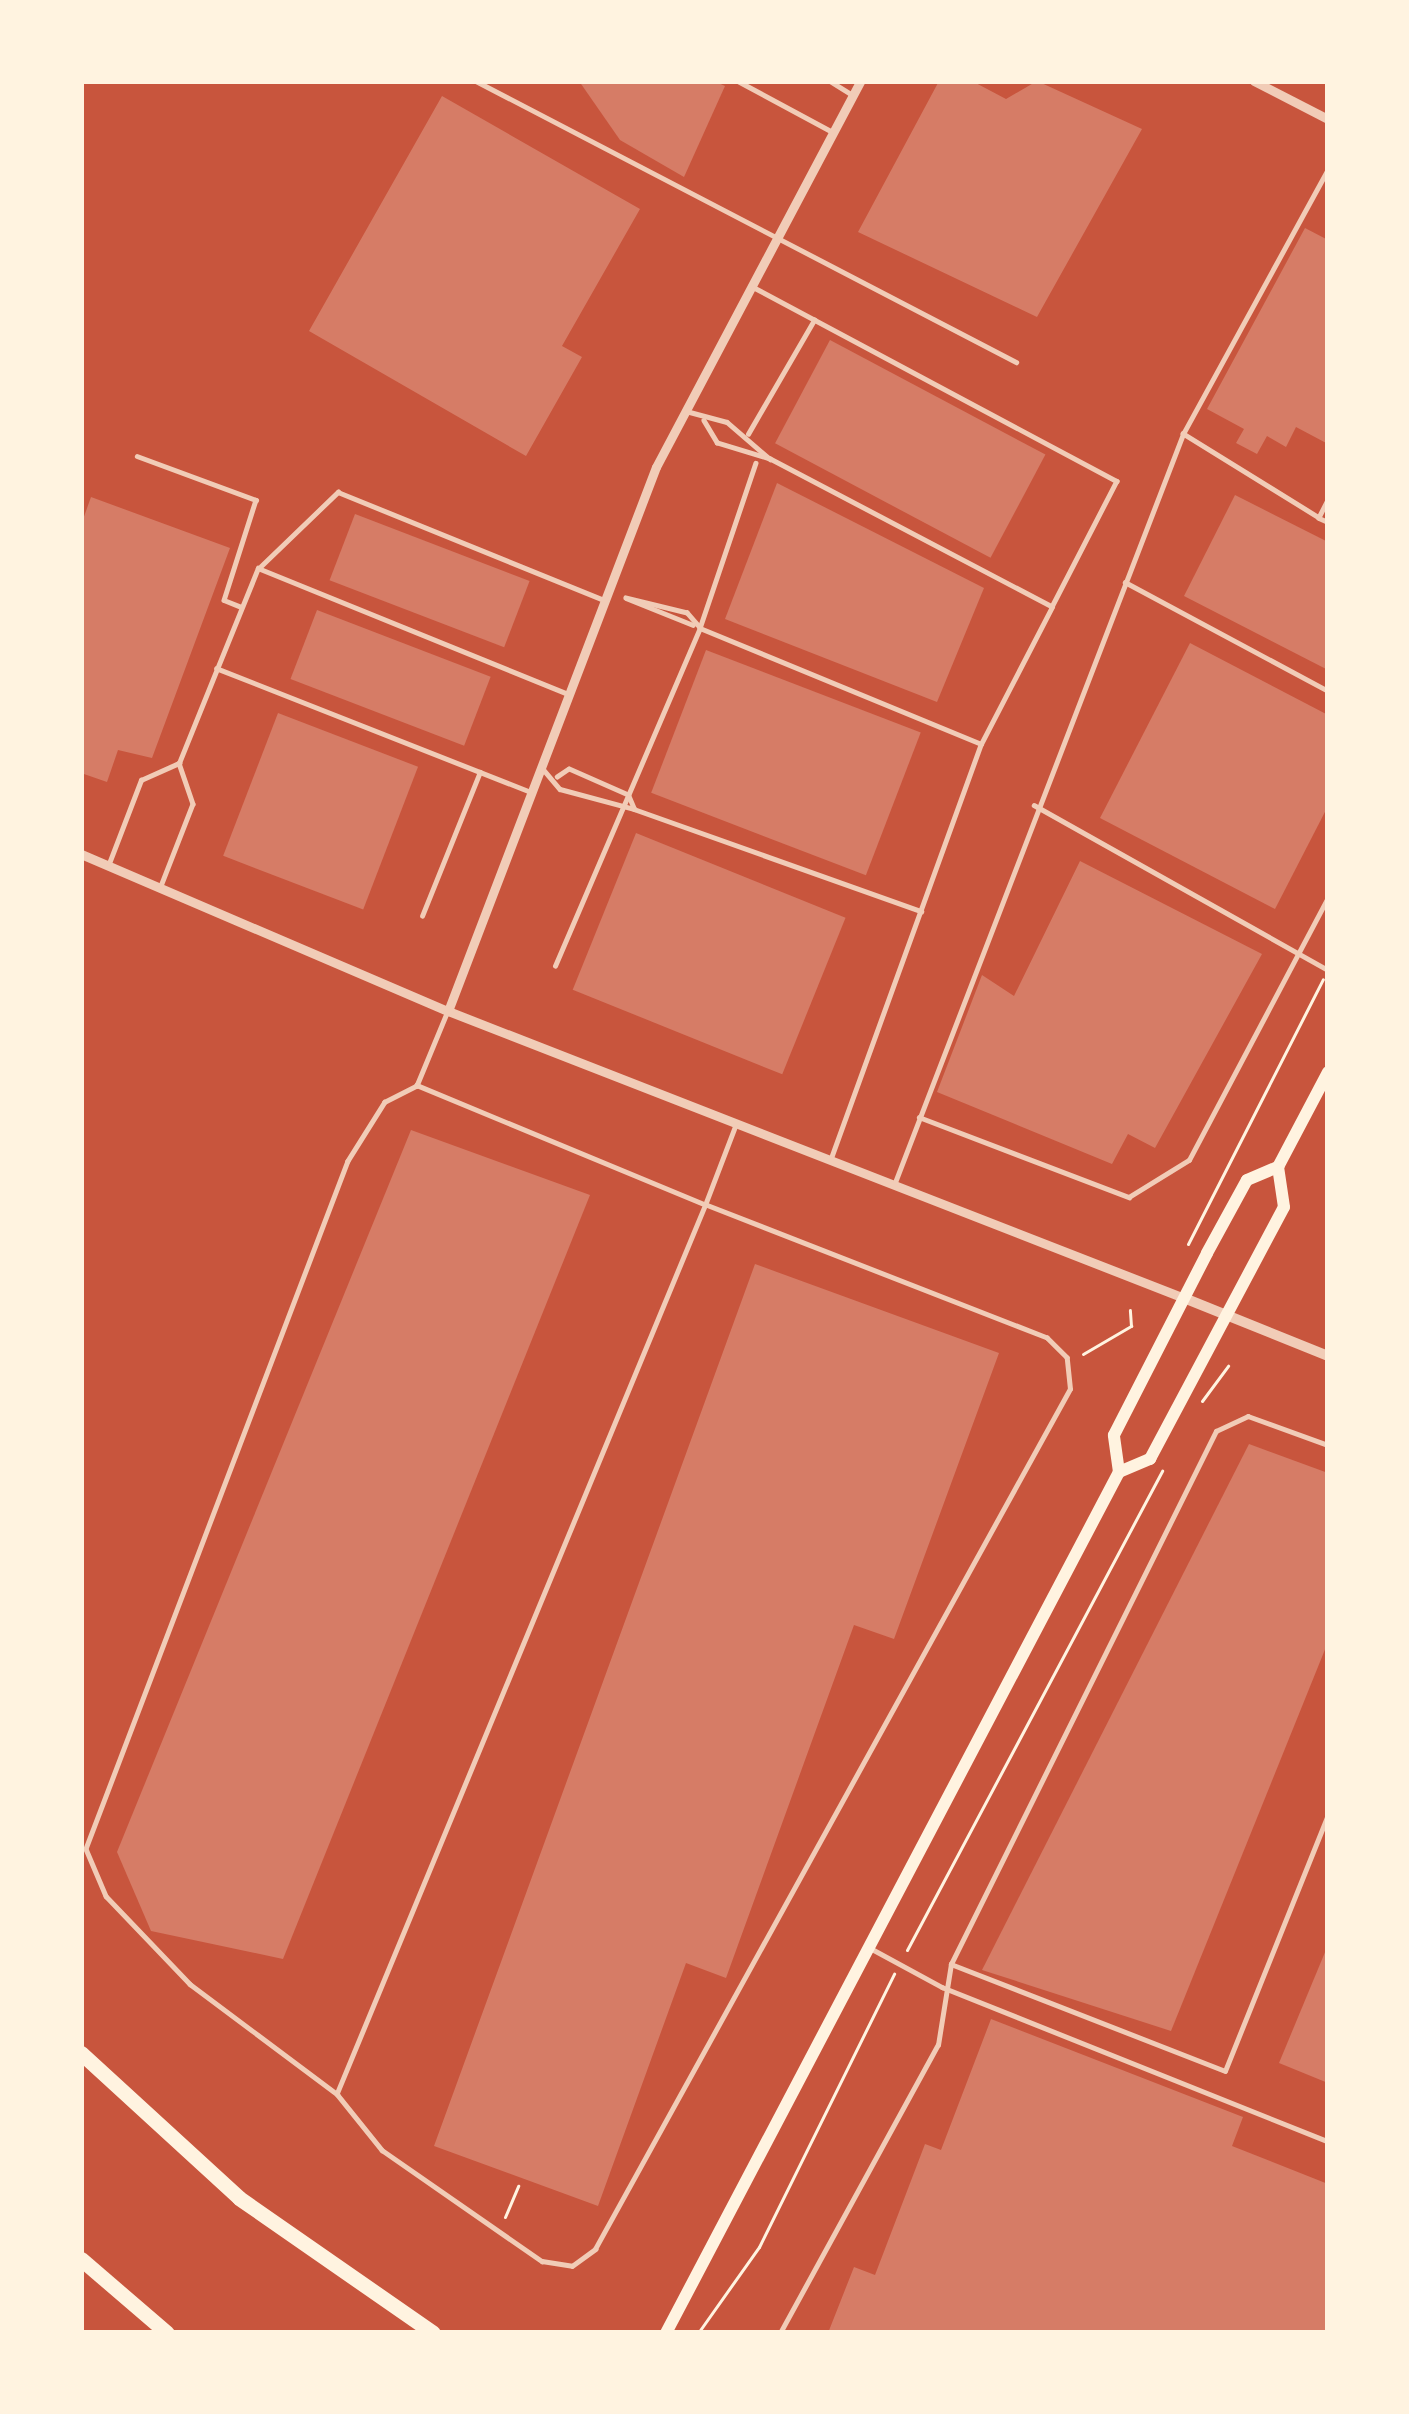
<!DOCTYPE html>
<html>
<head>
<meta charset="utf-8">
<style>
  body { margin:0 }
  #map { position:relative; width:1409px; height:2414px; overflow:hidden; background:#c8553d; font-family:Jost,sans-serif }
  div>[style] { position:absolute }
  .building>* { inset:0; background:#d67c66; transform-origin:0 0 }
  .path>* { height:3px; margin:-1.5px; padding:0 1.5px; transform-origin:1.5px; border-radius:1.5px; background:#fff3e0 }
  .service>* { height:4.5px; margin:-2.25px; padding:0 2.25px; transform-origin:2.25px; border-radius:2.25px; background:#f1ccb7 }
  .minor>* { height:9px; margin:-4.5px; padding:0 4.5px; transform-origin:4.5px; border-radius:4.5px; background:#f1ccb7 }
  .tertiary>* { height:10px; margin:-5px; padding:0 5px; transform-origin:5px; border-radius:5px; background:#f1ccb7 }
  .secondary>* { height:12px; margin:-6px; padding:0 6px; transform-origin:6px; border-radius:6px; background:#fff3e0 }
  .motorway>* { height:15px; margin:-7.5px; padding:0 7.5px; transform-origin:7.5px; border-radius:7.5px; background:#fff3e0 }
  span { translate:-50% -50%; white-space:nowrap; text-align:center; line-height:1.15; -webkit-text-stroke:9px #fff3e0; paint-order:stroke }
  .frame { position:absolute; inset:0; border:84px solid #fff3e0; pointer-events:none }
</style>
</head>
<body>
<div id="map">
  <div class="building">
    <i style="clip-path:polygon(579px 81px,714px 81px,725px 86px,684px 177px,620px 140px)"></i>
    <i style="clip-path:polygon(939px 81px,972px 81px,1006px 99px,1037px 81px,1142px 129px,1037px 317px,858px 232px)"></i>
    <i style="clip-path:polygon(442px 96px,640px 209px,562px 346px,582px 357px,526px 456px,309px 331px)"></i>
    <i style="clip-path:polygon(1305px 228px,1328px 240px,1328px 444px,1296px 427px,1286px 447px,1267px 436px,1257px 454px,1236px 443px,1244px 429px,1207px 409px)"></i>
    <i style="left:830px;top:340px;width:244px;height:117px;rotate:28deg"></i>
    <i style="clip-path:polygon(777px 483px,984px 588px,937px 702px,725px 619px)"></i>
    <i style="clip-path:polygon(1235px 495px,1328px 542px,1328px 670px,1184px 596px)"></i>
    <i style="clip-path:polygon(91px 497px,230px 548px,152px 758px,118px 750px,107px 782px,81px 773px,81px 525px)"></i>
    <i style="left:355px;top:514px;width:187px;height:71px;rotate:21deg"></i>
    <i style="left:317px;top:610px;width:186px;height:74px;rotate:21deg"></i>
    <i style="clip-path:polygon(1190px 643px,1328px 715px,1328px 806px,1275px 909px,1100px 818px)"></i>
    <i style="left:706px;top:650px;width:230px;height:153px;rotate:21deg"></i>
    <i style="left:278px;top:713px;width:150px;height:153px;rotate:21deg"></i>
    <i style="left:636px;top:833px;width:226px;height:169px;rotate:22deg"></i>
    <i style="clip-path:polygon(1080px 861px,1262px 954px,1155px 1148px,1128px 1134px,1112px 1164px,937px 1092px,982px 975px,1014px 996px)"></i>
    <i style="clip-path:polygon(411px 1130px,590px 1195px,283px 1959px,151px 1931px,117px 1852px)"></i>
    <i style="clip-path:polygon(755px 1264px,999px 1353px,894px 1639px,854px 1625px,726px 1978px,686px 1963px,598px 2206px,434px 2146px)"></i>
    <i style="clip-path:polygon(1249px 1444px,1328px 1473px,1328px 1642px,1171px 2031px,982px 1970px)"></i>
    <i style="clip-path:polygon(1328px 1945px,1328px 2083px,1279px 2063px)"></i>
    <i style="clip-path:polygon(991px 2019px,1243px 2117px,1232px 2146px,1328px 2184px,1328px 2333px,828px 2333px,854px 2267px,875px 2275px,925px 2144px,941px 2150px)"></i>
  </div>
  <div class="path">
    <i style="left:1188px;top:1244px;width:297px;rotate:-63deg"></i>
    <i style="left:1083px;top:1354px;width:56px;rotate:-30.3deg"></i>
    <i style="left:1131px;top:1326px;width:16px;rotate:-94deg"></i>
    <i style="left:1202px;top:1401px;width:44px;rotate:-53.4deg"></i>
    <i style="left:907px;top:1950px;width:543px;rotate:-61.97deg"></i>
    <i style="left:505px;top:2217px;width:34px;rotate:-67deg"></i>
    <i style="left:698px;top:2333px;width:105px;rotate:-54.7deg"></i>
    <i style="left:759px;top:2247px;width:305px;rotate:-63.7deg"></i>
  </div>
  <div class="service">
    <i style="left:476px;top:81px;width:609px;rotate:27.49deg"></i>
    <i style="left:738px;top:81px;width:106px;rotate:28.3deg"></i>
    <i style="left:830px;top:81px;width:25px;rotate:32deg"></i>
    <i style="left:755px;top:288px;width:410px;rotate:28.1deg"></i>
    <i style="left:1117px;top:481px;width:142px;rotate:117.3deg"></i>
    <i style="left:1052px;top:607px;width:318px;rotate:-152.3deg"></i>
    <i style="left:686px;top:411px;width:42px;rotate:15deg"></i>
    <i style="left:727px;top:422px;width:57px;rotate:40.7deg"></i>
    <i style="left:770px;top:459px;width:55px;rotate:-163.2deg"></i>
    <i style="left:717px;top:443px;width:26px;rotate:-121deg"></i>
    <i style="left:748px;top:434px;width:132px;rotate:-59.9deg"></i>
    <i style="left:137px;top:456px;width:127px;rotate:20.3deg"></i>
    <i style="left:256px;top:500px;width:105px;rotate:107.7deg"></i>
    <i style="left:224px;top:600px;width:18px;rotate:22deg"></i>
    <i style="left:756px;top:463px;width:174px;rotate:108.7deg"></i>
    <i style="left:700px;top:628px;width:304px;rotate:22.4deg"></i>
    <i style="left:1328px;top:500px;width:20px;rotate:117deg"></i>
    <i style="left:1319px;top:518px;width:10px;rotate:24deg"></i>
    <i style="left:1319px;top:518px;width:160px;rotate:-148.3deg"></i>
    <i style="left:1183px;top:434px;width:302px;rotate:-61.3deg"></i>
    <i style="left:261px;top:566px;width:107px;rotate:-43.9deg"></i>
    <i style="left:338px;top:492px;width:289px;rotate:22.1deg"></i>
    <i style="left:1125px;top:582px;width:230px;rotate:28.2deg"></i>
    <i style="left:179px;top:763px;width:101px;rotate:-68deg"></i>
    <i style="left:543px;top:769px;width:26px;rotate:50deg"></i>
    <i style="left:560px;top:789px;width:77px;rotate:15.1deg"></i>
    <i style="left:634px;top:809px;width:15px;rotate:-113deg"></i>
    <i style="left:628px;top:795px;width:64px;rotate:-156.2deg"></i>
    <i style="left:569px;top:769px;width:14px;rotate:146deg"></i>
    <i style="left:532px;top:793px;width:339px;rotate:-158.5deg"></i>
    <i style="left:217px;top:669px;width:109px;rotate:-67.9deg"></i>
    <i style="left:258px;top:568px;width:332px;rotate:22.1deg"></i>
    <i style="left:1034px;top:805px;width:337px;rotate:29.3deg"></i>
    <i style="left:634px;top:809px;width:305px;rotate:19.6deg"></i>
    <i style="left:108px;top:866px;width:92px;rotate:-69deg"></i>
    <i style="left:141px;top:780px;width:42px;rotate:-24.1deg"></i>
    <i style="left:179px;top:763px;width:43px;rotate:71.1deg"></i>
    <i style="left:193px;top:804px;width:88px;rotate:111.3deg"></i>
    <i style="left:422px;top:916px;width:155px;rotate:-68.1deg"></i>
    <i style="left:555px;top:966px;width:368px;rotate:-66.8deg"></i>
    <i style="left:700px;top:628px;width:20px;rotate:-131deg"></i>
    <i style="left:687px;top:613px;width:63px;rotate:-166.2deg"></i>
    <i style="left:626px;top:598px;width:72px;rotate:21.9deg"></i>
    <i style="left:448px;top:1011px;width:81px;rotate:112.5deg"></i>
    <i style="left:417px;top:1086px;width:36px;rotate:153deg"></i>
    <i style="left:385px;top:1102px;width:70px;rotate:122.1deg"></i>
    <i style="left:348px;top:1161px;width:736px;rotate:110.85deg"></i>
    <i style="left:86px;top:1849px;width:51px;rotate:66.9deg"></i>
    <i style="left:106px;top:1896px;width:122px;rotate:46.3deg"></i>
    <i style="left:190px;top:1984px;width:184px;rotate:36.8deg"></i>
    <i style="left:337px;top:2094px;width:72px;rotate:51.2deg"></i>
    <i style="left:382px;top:2150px;width:195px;rotate:34.8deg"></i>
    <i style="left:542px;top:2261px;width:30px;rotate:9deg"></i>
    <i style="left:572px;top:2266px;width:29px;rotate:-36deg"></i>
    <i style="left:595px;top:2249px;width:982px;rotate:-61.09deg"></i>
    <i style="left:1070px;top:1389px;width:31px;rotate:-96deg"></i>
    <i style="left:1067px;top:1358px;width:28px;rotate:-135deg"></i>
    <i style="left:1047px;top:1338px;width:367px;rotate:-158.7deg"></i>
    <i style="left:705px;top:1205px;width:87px;rotate:-69.1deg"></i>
    <i style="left:919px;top:1117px;width:225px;rotate:20.9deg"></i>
    <i style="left:1129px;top:1197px;width:70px;rotate:-31.7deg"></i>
    <i style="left:1189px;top:1160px;width:297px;rotate:-62.1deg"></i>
    <i style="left:831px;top:1158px;width:440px;rotate:-70.1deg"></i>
    <i style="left:981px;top:744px;width:154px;rotate:-62.6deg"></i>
    <i style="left:894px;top:1185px;width:805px;rotate:-68.95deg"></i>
    <i style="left:872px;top:1949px;width:80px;rotate:28.5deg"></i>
    <i style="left:942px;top:1987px;width:416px;rotate:21.8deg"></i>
    <i style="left:951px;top:1964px;width:294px;rotate:21.3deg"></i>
    <i style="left:1225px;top:2071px;width:276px;rotate:-68.1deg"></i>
    <i style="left:337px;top:2093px;width:961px;rotate:-67.49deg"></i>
    <i style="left:705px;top:1205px;width:312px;rotate:-157.5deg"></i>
    <i style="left:780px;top:2333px;width:328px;rotate:-61.3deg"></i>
    <i style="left:938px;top:2045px;width:82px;rotate:-80.9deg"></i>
    <i style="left:951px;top:1964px;width:595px;rotate:-63.56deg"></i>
    <i style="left:1216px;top:1431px;width:35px;rotate:-25deg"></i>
    <i style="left:1248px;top:1416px;width:85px;rotate:19.9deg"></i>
  </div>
  <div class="minor">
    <i style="left:1254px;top:81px;width:83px;rotate:27.2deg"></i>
    <i style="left:81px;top:854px;width:399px;rotate:23.2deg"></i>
    <i style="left:448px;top:1011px;width:790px;rotate:21.3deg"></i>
    <i style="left:448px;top:1011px;width:582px;rotate:-69.08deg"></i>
    <i style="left:656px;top:467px;width:437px;rotate:-62.1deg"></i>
  </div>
  <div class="tertiary">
    <i style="left:1184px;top:1298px;width:155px;rotate:21.9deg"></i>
  </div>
  <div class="secondary">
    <i style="left:1119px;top:1472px;width:34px;rotate:-23deg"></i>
    <i style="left:1150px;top:1459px;width:285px;rotate:-62deg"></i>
    <i style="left:1284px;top:1207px;width:40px;rotate:-98.5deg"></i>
    <i style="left:1278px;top:1167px;width:107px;rotate:-62.2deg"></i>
    <i style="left:666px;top:2333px;width:973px;rotate:-62.25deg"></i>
    <i style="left:1119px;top:1472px;width:37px;rotate:-98deg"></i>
    <i style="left:1114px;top:1435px;width:204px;rotate:-62.9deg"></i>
    <i style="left:1207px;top:1253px;width:83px;rotate:-61.3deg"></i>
    <i style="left:1247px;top:1180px;width:34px;rotate:-23deg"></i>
  </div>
  <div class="motorway">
    <i style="left:81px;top:2053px;width:214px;rotate:42.5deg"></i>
    <i style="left:239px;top:2198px;width:236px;rotate:34.8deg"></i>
    <i style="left:81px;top:2259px;width:113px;rotate:40.7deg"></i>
  </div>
  <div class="frame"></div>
</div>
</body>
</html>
